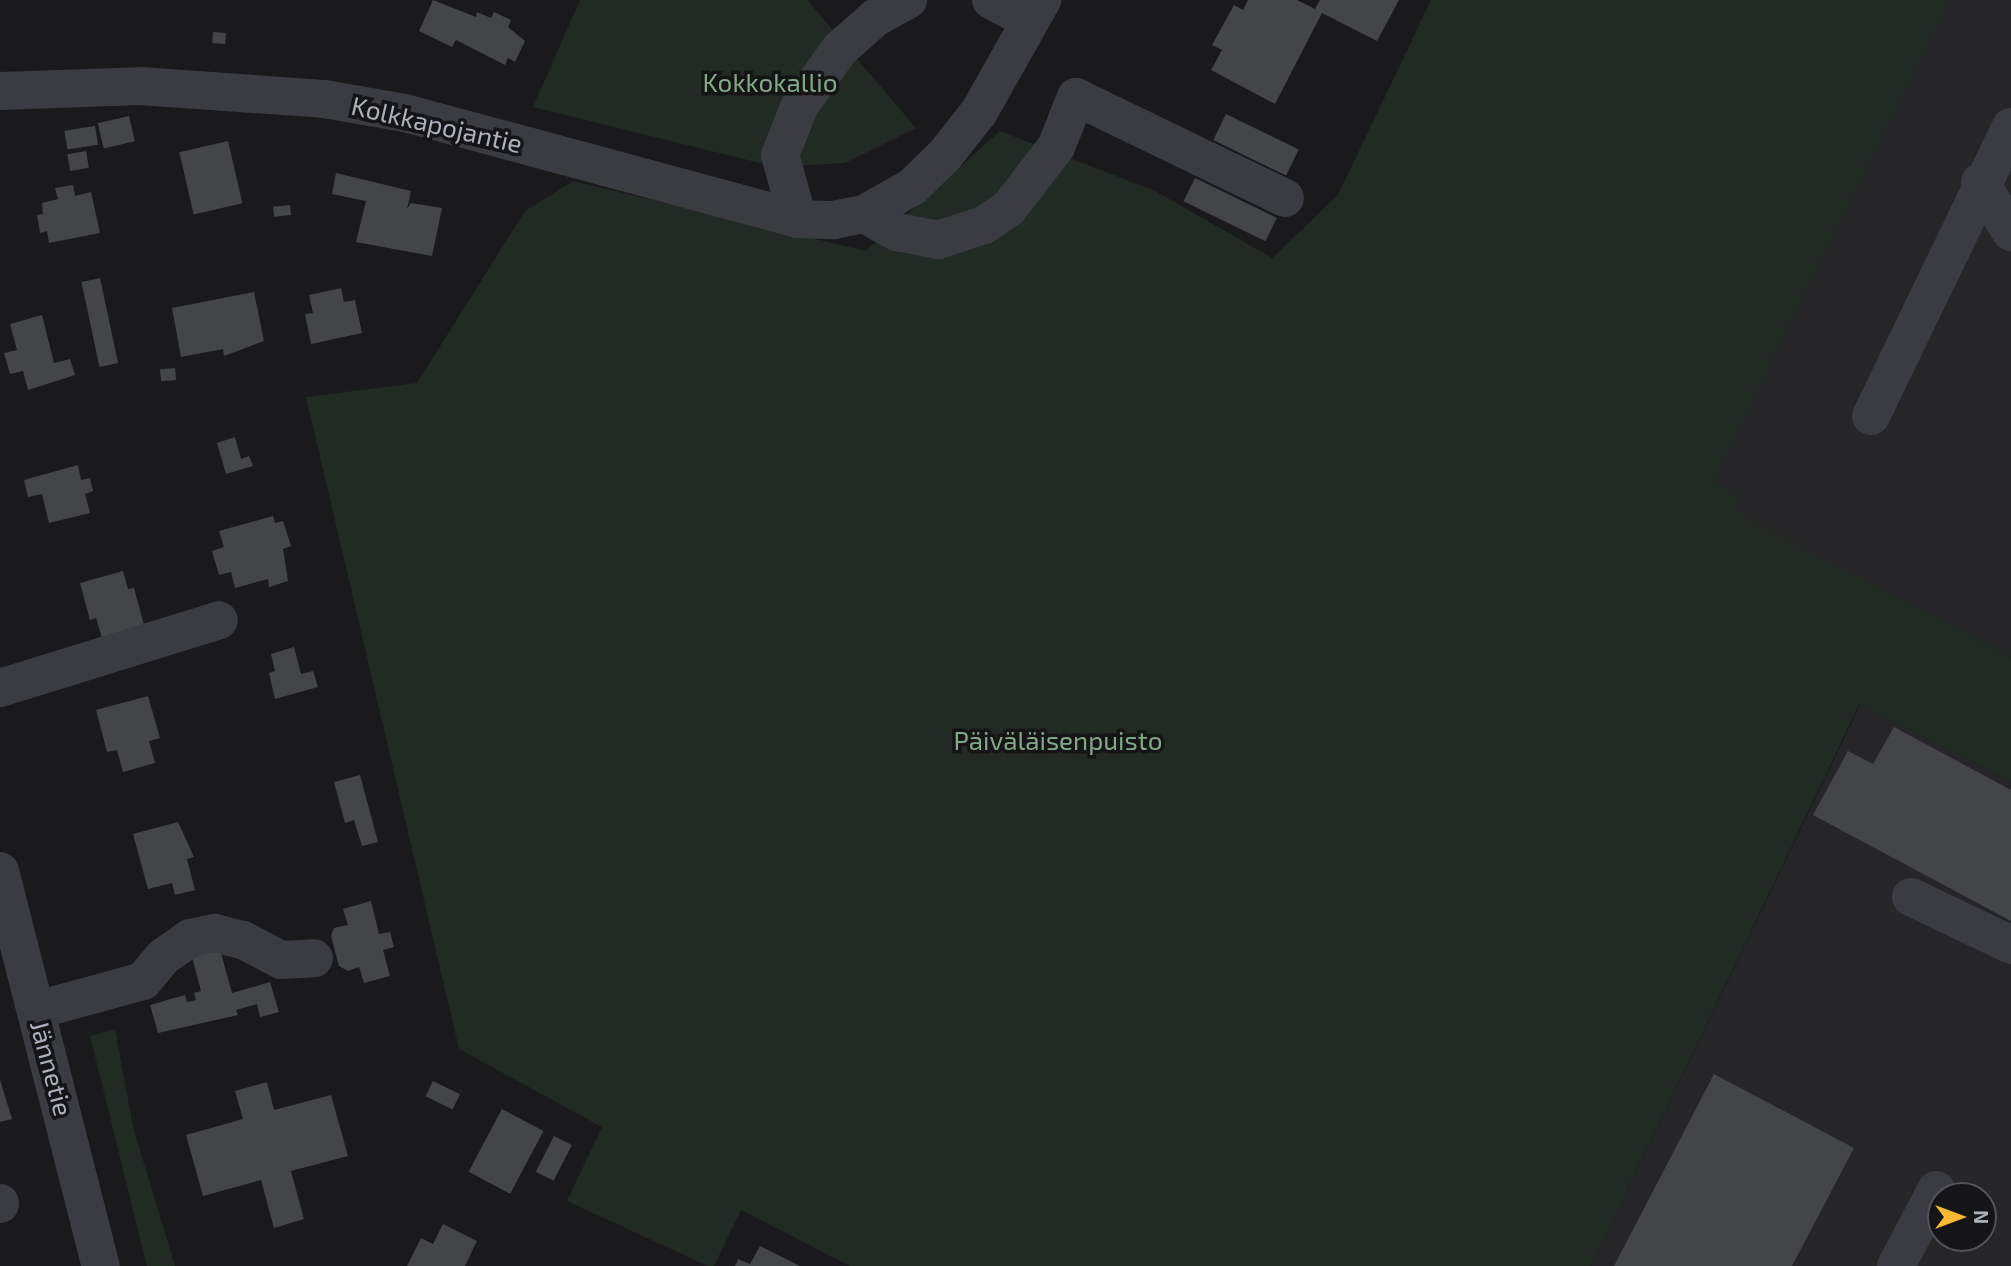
<!DOCTYPE html>
<html>
<head>
<meta charset="utf-8">
<style>
  body { margin:0 }
  #map { position:relative; width:2011px; height:1266px; overflow:hidden; background:#1a1a1c; font-family:"Exo 2",sans-serif }
  div>[style] { position:absolute }
  .built>* { inset:0; background:#262629 }
  .green>* { inset:0; background:#212b23 }
  .building>* { inset:0; background:#444549; transform-origin:0 0 }
  .minor>* { height:38px; margin:-19px; padding:0 19px; transform-origin:19px; border-radius:19px; background:#3a3c41 }
  span { translate:-50% -50%; white-space:nowrap; text-align:center; line-height:1.15; -webkit-text-stroke:7px #151517; paint-order:stroke }
  .park-label { font-size:26px; color:#82a885 }
  .street-label { font-size:26px; color:#acb1bc }
  .north { position:absolute; left:1927px; top:1182px; width:70px; height:70px; box-sizing:border-box; background:#151517; border:2px solid #515359; border-radius:50%; rotate:90deg; font-size:19px; font-weight:700; line-height:28px; text-align:center; color:#acb1bc }
  .north::after { content:''; display:block; margin:auto; width:24px; height:32px; background:#f9b934; clip-path:polygon(50% 0,100% 100%,50% 72%,0 100%) }
</style>
</head>
<body>
<div id="map">
  <div class="built">
    <i style="clip-path:polygon(1950px 0,2011px 0,2011px 657px,1733px 510px,1740px 498px,1711px 482px)"></i>
    <i style="clip-path:polygon(evenodd,1861px 703px,2011px 782px,2011px 1266px,1591px 1266px,1861px 703px,1941px 1196px,1983px 1196px,1983px 1238px,1941px 1238px,1941px 1196px)"></i>
  </div>
  <div class="green">
    <i style="clip-path:polygon(580px 0,807px 0,916px 128px,845px 163px,776px 167px,533px 107px)"></i>
    <i style="clip-path:polygon(1431px 0,1950px 0,1712px 482px,1740px 498px,1734px 510px,2011px 657px,2011px 782px,1860px 703px,1591px 1266px,850px 1266px,741px 1210px,714px 1266px,708px 1266px,567px 1201px,602px 1127px,459px 1049px,306px 397px,417px 383px,525px 211px,573px 181px,866px 251px,1000px 131px,1155px 191px,1272px 258px,1338px 195px)"></i>
    <i style="clip-path:polygon(115px 1029px,133px 1127px,175px 1266px,147px 1266px,90px 1036px)"></i>
  </div>
  <div class="building">
    <i style="clip-path:polygon(433px 0,476px 17px,477px 12px,491px 18px,494px 12px,511px 20px,508px 27px,525px 41px,515px 62px,508px 58px,505px 65px,456px 40px,452px 47px,419px 31px)"></i>
    <i style="clip-path:polygon(1248px 0,1297px 0,1315px 9px,1320px 0,1399px 0,1377px 41px,1322px 13px,1275px 104px,1211px 70px,1222px 50px,1212px 45px,1234px 5px,1243px 10px)"></i>
    <i style="left:213px;top:32px;width:13px;height:11px;rotate:4deg"></i>
    <i style="left:1226px;top:114px;width:81px;height:29px;rotate:26deg"></i>
    <i style="left:129px;top:116px;width:26px;height:32px;rotate:77deg"></i>
    <i style="left:95px;top:126px;width:19px;height:31px;rotate:81deg"></i>
    <i style="left:228px;top:141px;width:64px;height:50px;rotate:77deg"></i>
    <i style="left:86px;top:151px;width:17px;height:19px;rotate:80deg"></i>
    <i style="clip-path:polygon(336px 173px,411px 191px,407px 209px,411px 203px,442px 208px,432px 256px,356px 242px,366px 201px,332px 194px)"></i>
    <i style="left:1195px;top:178px;width:91px;height:26px;rotate:26deg"></i>
    <i style="clip-path:polygon(73px 185px,75px 196px,91px 192px,100px 233px,49px 243px,47px 231px,40px 233px,37px 215px,43px 214px,42px 203px,58px 199px,55px 188px)"></i>
    <i style="left:290px;top:205px;width:10px;height:17px;rotate:84deg"></i>
    <i style="left:100px;top:278px;width:87px;height:19px;rotate:78deg"></i>
    <i style="clip-path:polygon(341px 288px,344px 302px,355px 300px,362px 333px,311px 344px,305px 314px,313px 313px,309px 295px)"></i>
    <i style="clip-path:polygon(254px 292px,264px 341px,224px 356px,223px 349px,181px 357px,172px 308px)"></i>
    <i style="clip-path:polygon(42px 315px,54px 363px,70px 359px,75px 375px,28px 390px,23px 371px,10px 374px,4px 353px,17px 350px,10px 324px)"></i>
    <i style="left:175px;top:368px;width:12px;height:15px;rotate:85deg"></i>
    <i style="clip-path:polygon(235px 437px,241px 459px,249px 456px,253px 466px,226px 474px,217px 443px)"></i>
    <i style="clip-path:polygon(78px 465px,81px 480px,90px 478px,93px 491px,85px 494px,90px 513px,49px 523px,42px 494px,28px 497px,24px 480px)"></i>
    <i style="clip-path:polygon(273px 516px,275px 523px,283px 521px,291px 546px,283px 549px,288px 581px,269px 587px,268px 579px,235px 588px,231px 572px,219px 575px,212px 551px,224px 547px,219px 531px)"></i>
    <i style="clip-path:polygon(123px 571px,128px 589px,134px 588px,145px 629px,103px 641px,96px 618px,90px 620px,80px 583px)"></i>
    <i style="clip-path:polygon(294px 647px,301px 674px,313px 671px,318px 687px,275px 699px,269px 673px,275px 671px,271px 654px)"></i>
    <i style="clip-path:polygon(148px 696px,160px 738px,149px 741px,155px 763px,123px 772px,117px 750px,107px 752px,96px 710px)"></i>
    <i style="clip-path:polygon(1894px 727px,2011px 790px,2011px 921px,1813px 815px,1848px 751px,1873px 764px)"></i>
    <i style="clip-path:polygon(360px 775px,378px 842px,362px 846px,354px 820px,345px 823px,334px 782px)"></i>
    <i style="clip-path:polygon(178px 822px,194px 857px,187px 859px,195px 890px,175px 895px,172px 883px,148px 889px,133px 834px)"></i>
    <i style="clip-path:polygon(371px 901px,379px 934px,390px 932px,394px 947px,383px 950px,390px 976px,364px 983px,359px 967px,348px 971px,339px 966px,331px 936px,334px 928px,348px 925px,343px 909px)"></i>
    <i style="clip-path:polygon(219px 946px,232px 993px,270px 982px,279px 1012px,260px 1017px,257px 1004px,236px 1010px,238px 1015px,158px 1033px,150px 1005px,185px 995px,187px 1002px,196px 1000px,194px 993px,201px 991px,191px 953px)"></i>
    <i style="clip-path:polygon(1714px 1074px,1854px 1148px,1792px 1266px,1614px 1266px)"></i>
    <i style="clip-path:polygon(0 1080px,12px 1119px,0 1122px)"></i>
    <i style="left:433px;top:1081px;width:30px;height:17px;rotate:26deg"></i>
    <i style="clip-path:polygon(267px 1082px,274px 1110px,331px 1095px,348px 1156px,291px 1171px,304px 1219px,274px 1228px,261px 1180px,203px 1196px,186px 1135px,243px 1119px,235px 1091px)"></i>
    <i style="left:502px;top:1109px;width:47px;height:71px;rotate:28deg"></i>
    <i style="left:554px;top:1136px;width:20px;height:40px;rotate:27deg"></i>
    <i style="clip-path:polygon(443px 1224px,477px 1241px,465px 1266px,407px 1266px,421px 1238px,433px 1244px)"></i>
    <i style="clip-path:polygon(760px 1246px,800px 1266px,735px 1266px,738px 1259px,750px 1264px)"></i>
  </div>
  <div class="minor">
    <i style="left:991px;top:0;width:44px;rotate:28.3deg"></i>
    <i style="left:0;top:91px;width:140px;rotate:-2deg"></i>
    <i style="left:140px;top:86px;width:184px;rotate:4deg"></i>
    <i style="left:324px;top:99px;width:82px;rotate:9.8deg"></i>
    <i style="left:405px;top:113px;width:407px;rotate:15.1deg"></i>
    <i style="left:798px;top:219px;width:35px;rotate:2deg"></i>
    <i style="left:833px;top:220px;width:32px;rotate:-11deg"></i>
    <i style="left:864px;top:214px;width:55px;rotate:-29.4deg"></i>
    <i style="left:912px;top:187px;width:46px;rotate:-44.1deg"></i>
    <i style="left:945px;top:155px;width:55px;rotate:-51.7deg"></i>
    <i style="left:979px;top:112px;width:129px;rotate:-60.6deg"></i>
    <i style="left:1980px;top:182px;width:59px;rotate:58.2deg"></i>
    <i style="left:864px;top:214px;width:38px;rotate:29deg"></i>
    <i style="left:897px;top:232px;width:42px;rotate:11deg"></i>
    <i style="left:938px;top:240px;width:48px;rotate:-18.1deg"></i>
    <i style="left:984px;top:225px;width:30px;rotate:-34deg"></i>
    <i style="left:1009px;top:208px;width:77px;rotate:-52.4deg"></i>
    <i style="left:1056px;top:147px;width:54px;rotate:-68.2deg"></i>
    <i style="left:1076px;top:97px;width:232px;rotate:25.8deg"></i>
    <i style="left:798px;top:219px;width:66px;rotate:-105.7deg"></i>
    <i style="left:780px;top:155px;width:54px;rotate:-68.2deg"></i>
    <i style="left:800px;top:105px;width:69px;rotate:-54.5deg"></i>
    <i style="left:840px;top:49px;width:47px;rotate:-41.5deg"></i>
    <i style="left:875px;top:18px;width:38px;rotate:-29deg"></i>
    <i style="left:1871px;top:416px;width:321px;rotate:-64.2deg"></i>
    <i style="left:0;top:688px;width:229px;rotate:-17.2deg"></i>
    <i style="left:0;top:871px;width:408px;rotate:75.7deg"></i>
    <i style="left:1911px;top:897px;width:111px;rotate:25.6deg"></i>
    <i style="left:37px;top:1010px;width:110px;rotate:-15.3deg"></i>
    <i style="left:143px;top:981px;width:31px;rotate:-50deg"></i>
    <i style="left:163px;top:957px;width:33px;rotate:-35deg"></i>
    <i style="left:190px;top:938px;width:25px;rotate:-12deg"></i>
    <i style="left:214px;top:933px;width:30px;rotate:14deg"></i>
    <i style="left:243px;top:940px;width:43px;rotate:27.8deg"></i>
    <i style="left:281px;top:960px;width:33px;rotate:-3deg"></i>
    <i style="left:0;top:1204px;width:1px;rotate:-90deg"></i>
    <i style="left:1896px;top:1266px;width:86px;rotate:-62.2deg"></i>
  </div>
  <div class="park-label">
    <span style="left:770px;top:82px">Kokkokallio</span>
    <span style="left:1058px;top:740px">Päiväläisenpuisto</span>
  </div>
  <div class="street-label">
    <span style="left:437px;top:124px;rotate:13deg">Kolkkapojantie</span>
    <span style="left:52px;top:1068px;rotate:75deg">Jännetie</span>
  </div>
  <div class="north">N</div>
</div>
</body>
</html>
